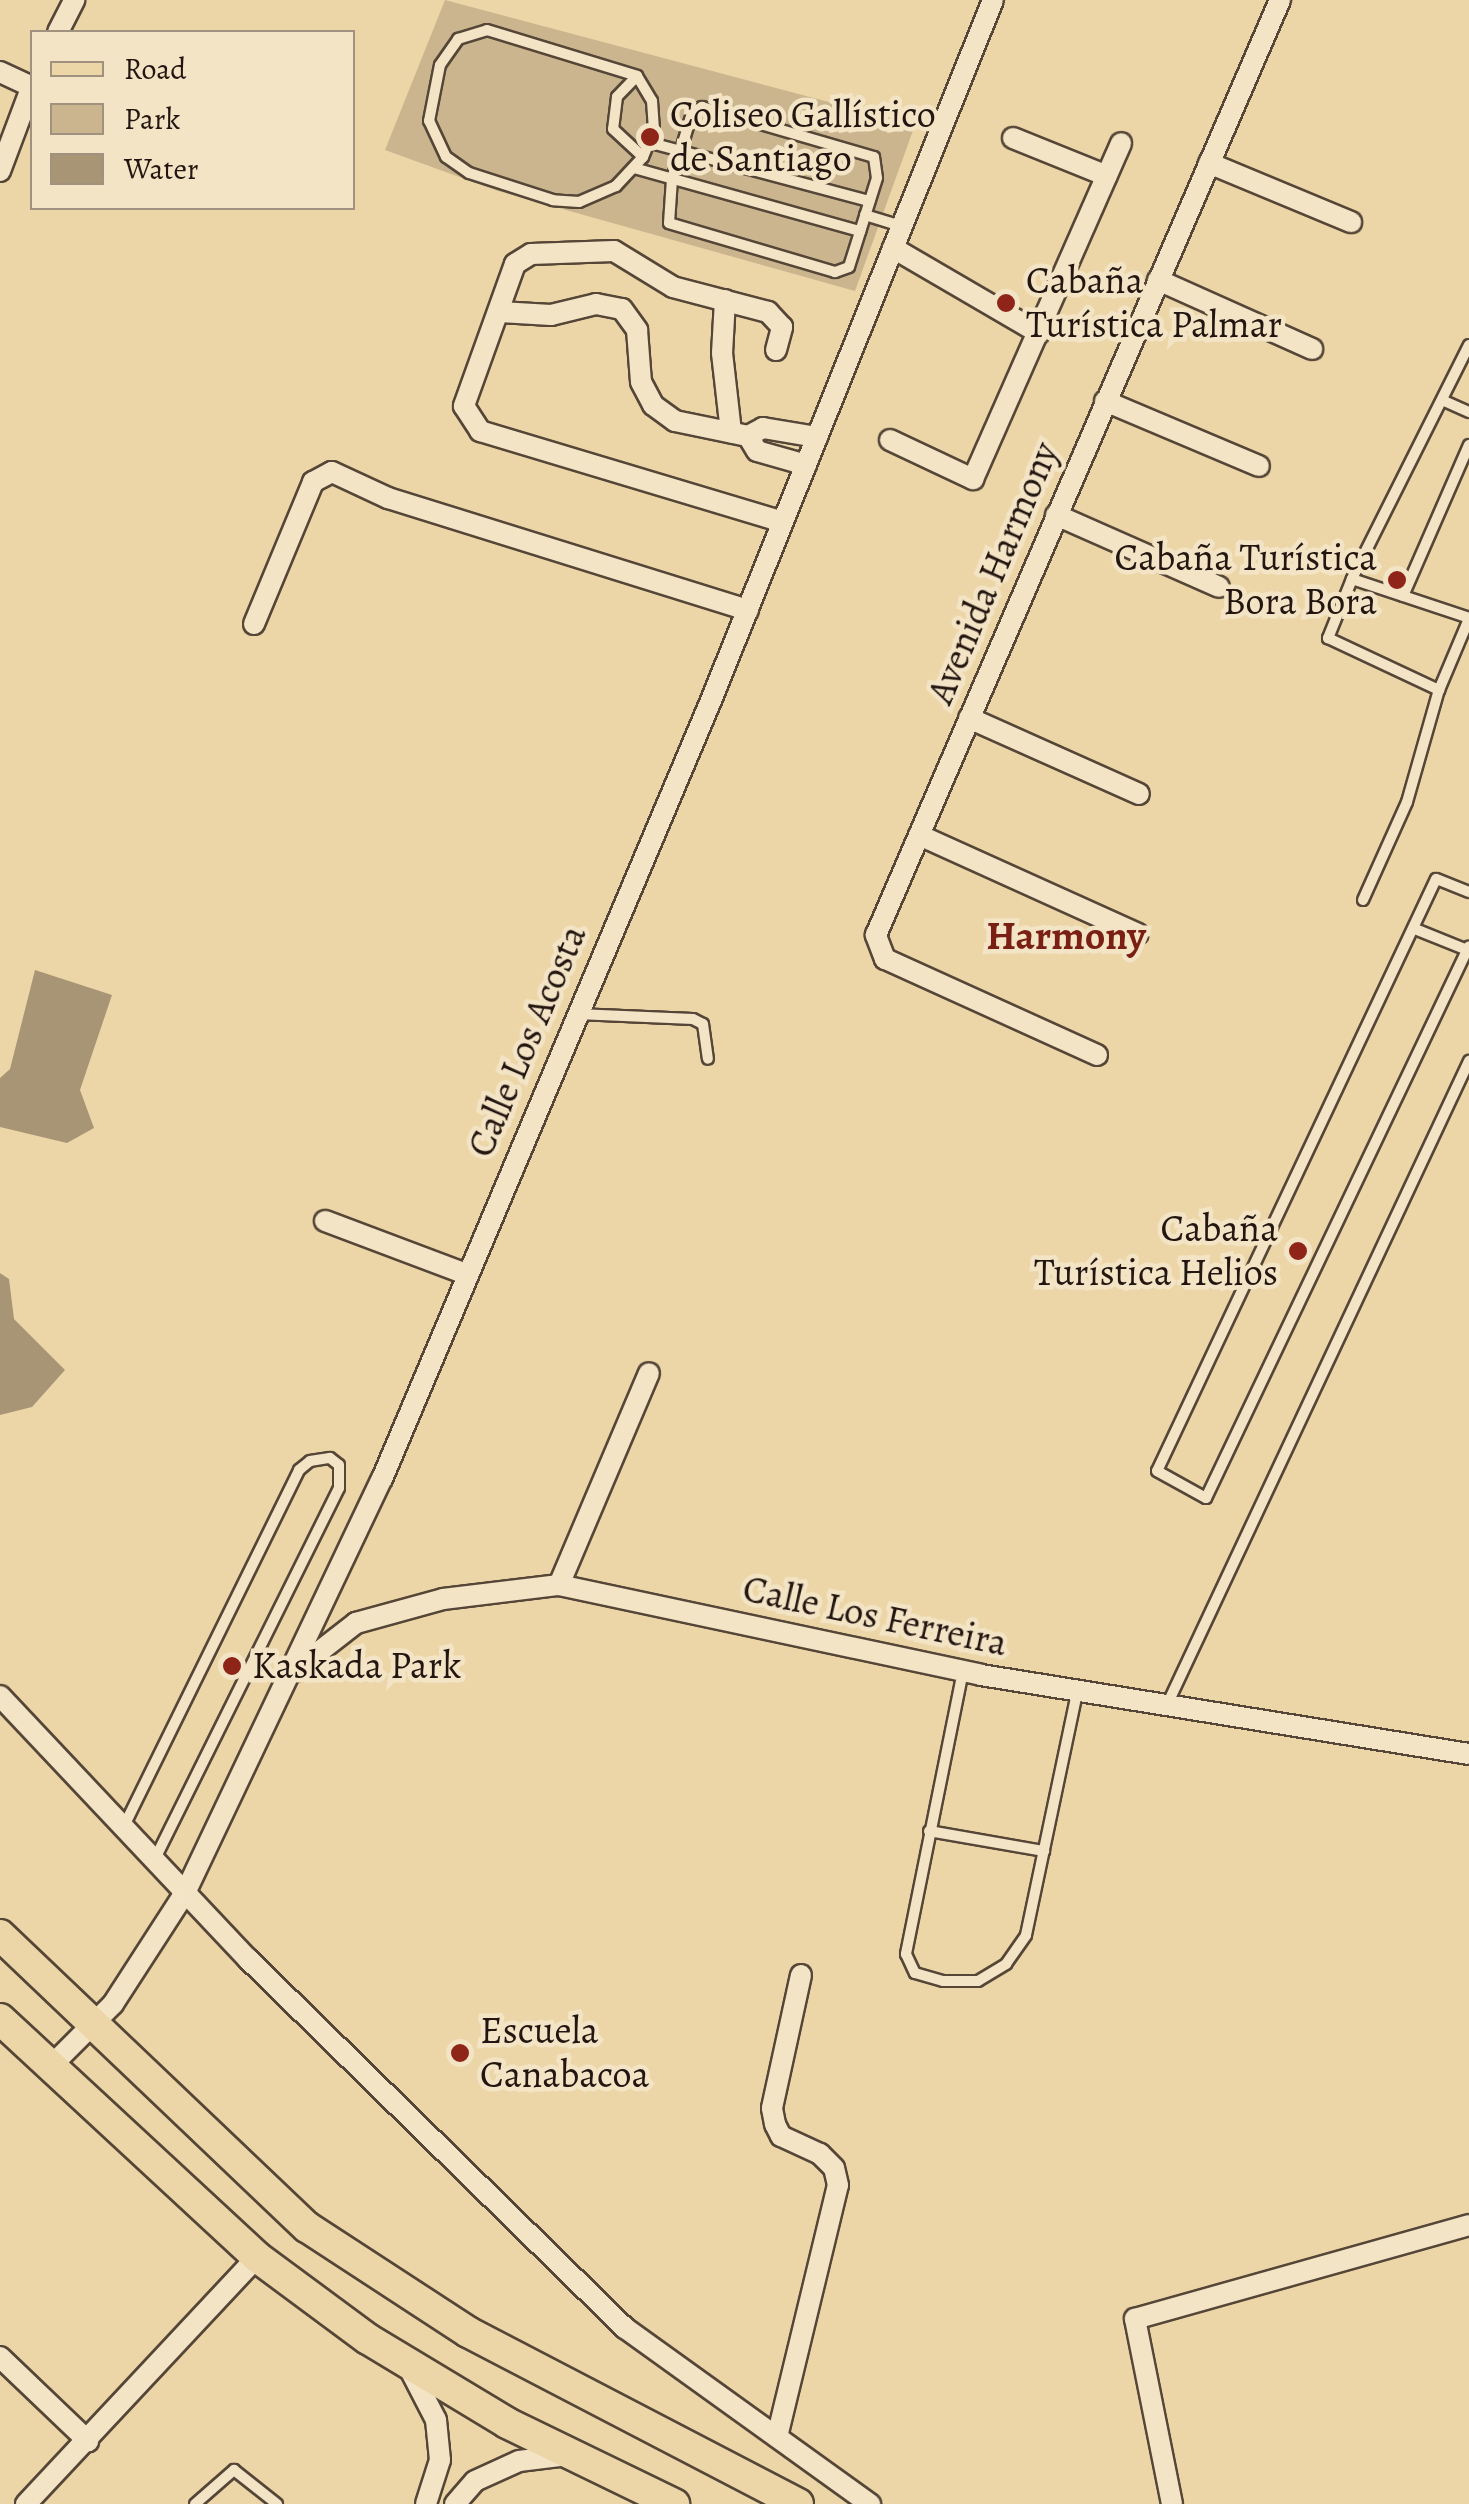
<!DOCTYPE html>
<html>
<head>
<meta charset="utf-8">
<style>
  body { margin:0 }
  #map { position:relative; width:1469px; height:2504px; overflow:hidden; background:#ecd6a8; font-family:Alegreya,serif }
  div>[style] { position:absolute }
  .green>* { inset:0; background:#cab58e }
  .water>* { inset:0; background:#a89575 }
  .roads { filter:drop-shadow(2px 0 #554637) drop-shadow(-2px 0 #554637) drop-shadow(0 2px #554637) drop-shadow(0 -2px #554637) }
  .lane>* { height:10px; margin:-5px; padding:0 5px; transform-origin:5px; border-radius:5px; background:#f3e4c6 }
  .street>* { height:20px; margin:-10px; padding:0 10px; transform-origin:10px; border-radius:10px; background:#f3e4c6 }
  .primary>* { height:30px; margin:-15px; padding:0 15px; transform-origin:15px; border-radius:15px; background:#ecd6a8 }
  .dots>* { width:28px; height:28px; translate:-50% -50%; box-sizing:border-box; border:5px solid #f3e4c6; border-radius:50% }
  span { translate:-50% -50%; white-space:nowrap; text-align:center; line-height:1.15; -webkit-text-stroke:9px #f3e4c6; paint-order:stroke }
  .poi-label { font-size:38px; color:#231611 }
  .left { translate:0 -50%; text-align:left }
  .right { translate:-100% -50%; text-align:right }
  .street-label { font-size:38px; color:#231611 }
  .neighbourhood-label { font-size:40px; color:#7a1f14; font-weight:700 }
  .legend { position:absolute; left:30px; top:30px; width:325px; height:180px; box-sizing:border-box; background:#f3e4c6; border:2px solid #a0927e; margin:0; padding:12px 18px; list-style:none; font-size:30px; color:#231611 }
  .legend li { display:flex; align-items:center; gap:20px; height:50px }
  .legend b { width:50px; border:2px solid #a0927e }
</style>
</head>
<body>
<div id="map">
  <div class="green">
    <i style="clip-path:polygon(445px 0,915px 125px,855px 291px,498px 191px,385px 150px)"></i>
  </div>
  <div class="water">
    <i style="clip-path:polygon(35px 970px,112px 995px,80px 1090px,94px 1128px,67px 1143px,0 1127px,0 1078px,10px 1069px)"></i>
    <i style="clip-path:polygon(0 1273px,9px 1279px,14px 1319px,65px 1370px,32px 1407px,0 1415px)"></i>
  </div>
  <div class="roads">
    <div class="lane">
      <i style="left:487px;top:30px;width:157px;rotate:17deg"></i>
      <i style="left:637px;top:76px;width:29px;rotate:59deg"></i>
      <i style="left:652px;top:101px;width:29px;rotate:86deg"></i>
      <i style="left:654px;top:130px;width:29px;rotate:112deg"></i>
      <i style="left:643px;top:157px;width:40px;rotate:133deg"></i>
      <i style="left:616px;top:186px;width:40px;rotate:156.6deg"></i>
      <i style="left:579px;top:202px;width:26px;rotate:-176deg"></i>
      <i style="left:553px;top:200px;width:88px;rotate:-162.2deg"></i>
      <i style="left:469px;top:173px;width:28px;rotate:-145deg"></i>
      <i style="left:446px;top:157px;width:40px;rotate:-115deg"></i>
      <i style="left:429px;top:121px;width:57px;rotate:-78.9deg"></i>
      <i style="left:440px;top:65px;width:32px;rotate:-55deg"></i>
      <i style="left:458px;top:39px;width:30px;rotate:-17deg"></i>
      <i style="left:637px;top:76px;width:29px;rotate:134deg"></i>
      <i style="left:617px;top:97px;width:32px;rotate:97deg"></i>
      <i style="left:613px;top:129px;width:41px;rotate:43deg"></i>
      <i style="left:702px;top:107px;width:179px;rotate:16.2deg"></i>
      <i style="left:874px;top:157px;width:21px;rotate:82deg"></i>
      <i style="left:877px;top:178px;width:93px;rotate:107.5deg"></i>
      <i style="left:849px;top:267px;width:15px;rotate:160deg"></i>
      <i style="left:835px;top:272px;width:173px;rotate:-163.6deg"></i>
      <i style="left:669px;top:223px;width:44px;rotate:-86.1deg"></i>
      <i style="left:672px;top:179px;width:69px;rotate:-73.1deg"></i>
      <i style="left:692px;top:113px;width:12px;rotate:-31deg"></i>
      <i style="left:651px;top:143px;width:226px;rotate:14.9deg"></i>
      <i style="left:634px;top:168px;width:235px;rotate:15.6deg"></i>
      <i style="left:865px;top:215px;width:39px;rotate:17deg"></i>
      <i style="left:1469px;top:345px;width:262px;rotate:116.6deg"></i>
      <i style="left:1352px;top:579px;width:123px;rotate:18.4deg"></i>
      <i style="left:1442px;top:400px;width:30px;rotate:24deg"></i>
      <i style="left:1352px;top:579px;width:64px;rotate:112.1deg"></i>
      <i style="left:1328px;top:638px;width:123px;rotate:25.1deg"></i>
      <i style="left:1439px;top:690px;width:77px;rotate:-67.1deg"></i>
      <i style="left:1403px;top:596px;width:165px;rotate:-66.4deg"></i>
      <i style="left:1469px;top:892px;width:35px;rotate:-158deg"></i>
      <i style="left:1436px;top:879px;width:654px;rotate:115.23deg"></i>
      <i style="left:1157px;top:1471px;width:56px;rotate:28.9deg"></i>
      <i style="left:1206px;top:1498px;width:611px;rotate:-64.52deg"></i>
      <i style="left:1363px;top:900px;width:107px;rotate:-65.8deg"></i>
      <i style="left:1407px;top:802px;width:116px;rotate:-74.1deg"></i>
      <i style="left:1415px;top:929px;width:56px;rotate:22deg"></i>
      <i style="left:577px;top:1014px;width:116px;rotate:2.5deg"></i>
      <i style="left:693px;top:1019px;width:11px;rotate:27deg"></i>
      <i style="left:703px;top:1024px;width:35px;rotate:82deg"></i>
      <i style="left:963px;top:1671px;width:289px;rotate:101.4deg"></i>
      <i style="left:906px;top:1954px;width:21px;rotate:65deg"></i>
      <i style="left:915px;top:1973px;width:29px;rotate:16deg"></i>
      <i style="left:943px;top:1981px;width:35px"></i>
      <i style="left:978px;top:1981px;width:33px;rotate:-31deg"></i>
      <i style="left:1006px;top:1964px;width:35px;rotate:-55deg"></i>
      <i style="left:1026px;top:1935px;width:248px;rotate:-78.1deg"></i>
      <i style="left:1166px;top:1707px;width:714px;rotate:-64.87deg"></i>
      <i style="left:124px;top:1826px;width:397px;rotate:-63.8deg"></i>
      <i style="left:299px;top:1470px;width:14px;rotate:-39deg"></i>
      <i style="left:310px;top:1461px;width:20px;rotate:-9deg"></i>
      <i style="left:330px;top:1458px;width:11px;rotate:38deg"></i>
      <i style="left:339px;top:1465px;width:23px;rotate:90deg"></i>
      <i style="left:339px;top:1488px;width:413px;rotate:116.4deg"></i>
      <i style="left:929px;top:1831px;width:117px;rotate:9.9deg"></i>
      <i style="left:195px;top:2504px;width:52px;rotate:-41.1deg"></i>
      <i style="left:234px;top:2470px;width:55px;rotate:38.3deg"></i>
    </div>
    <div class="street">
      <i style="left:58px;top:32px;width:36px;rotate:-63deg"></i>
      <i style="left:0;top:72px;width:35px;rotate:25deg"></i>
      <i style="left:1013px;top:138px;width:101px;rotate:22deg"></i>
      <i style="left:1209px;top:163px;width:154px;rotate:22.6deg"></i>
      <i style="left:0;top:171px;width:91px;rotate:-69.4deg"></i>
      <i style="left:893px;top:248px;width:169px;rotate:30.2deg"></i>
      <i style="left:1158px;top:280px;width:169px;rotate:24.1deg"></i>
      <i style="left:725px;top:300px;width:53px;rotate:93.2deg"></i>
      <i style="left:722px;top:353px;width:80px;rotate:83.5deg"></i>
      <i style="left:500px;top:312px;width:51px;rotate:3.4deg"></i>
      <i style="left:551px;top:315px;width:46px;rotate:-13.7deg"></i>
      <i style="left:596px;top:304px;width:26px;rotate:11deg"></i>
      <i style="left:622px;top:309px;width:26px;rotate:54deg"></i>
      <i style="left:637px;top:330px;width:52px;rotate:85.6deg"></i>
      <i style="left:641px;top:382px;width:26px;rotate:62deg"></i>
      <i style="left:653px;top:405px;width:27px;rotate:36deg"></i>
      <i style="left:675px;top:421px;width:75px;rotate:11.6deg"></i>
      <i style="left:748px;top:436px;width:17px;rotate:-28deg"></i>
      <i style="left:763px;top:428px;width:55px;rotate:9.5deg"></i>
      <i style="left:776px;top:350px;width:24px;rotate:-75deg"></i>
      <i style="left:782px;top:327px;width:21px;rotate:-133deg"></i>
      <i style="left:768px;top:312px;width:98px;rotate:-165.3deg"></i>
      <i style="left:673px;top:287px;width:69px;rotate:-148.6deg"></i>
      <i style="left:614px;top:251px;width:83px;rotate:177.9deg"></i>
      <i style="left:531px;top:254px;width:19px;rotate:148deg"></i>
      <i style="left:515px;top:264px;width:151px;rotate:109.8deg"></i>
      <i style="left:464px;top:406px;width:30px;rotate:57deg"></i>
      <i style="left:480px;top:431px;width:316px;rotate:16.7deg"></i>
      <i style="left:1105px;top:401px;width:167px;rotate:22.9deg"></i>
      <i style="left:748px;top:436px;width:17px;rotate:59deg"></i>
      <i style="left:757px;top:451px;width:51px;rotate:15.9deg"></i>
      <i style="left:890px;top:440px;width:92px;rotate:25.2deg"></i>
      <i style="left:973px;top:479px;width:367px;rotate:-66.2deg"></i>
      <i style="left:1056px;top:515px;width:178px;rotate:23.8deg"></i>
      <i style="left:254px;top:624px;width:154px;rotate:-67.4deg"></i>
      <i style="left:313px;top:482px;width:21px;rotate:-28deg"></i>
      <i style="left:332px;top:472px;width:62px;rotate:24.9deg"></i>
      <i style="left:388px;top:498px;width:377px;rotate:17.3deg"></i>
      <i style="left:969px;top:718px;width:186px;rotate:24.1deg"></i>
      <i style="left:919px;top:835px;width:240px;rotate:24.3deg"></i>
      <i style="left:1097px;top:1055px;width:233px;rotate:-155.6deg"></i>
      <i style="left:885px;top:959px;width:26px;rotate:-111deg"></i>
      <i style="left:876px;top:935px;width:1019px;rotate:-66.63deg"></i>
      <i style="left:325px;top:1221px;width:151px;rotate:20.6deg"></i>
      <i style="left:559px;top:1585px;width:230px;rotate:-67deg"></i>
      <i style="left:293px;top:1672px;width:80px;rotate:-37.9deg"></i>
      <i style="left:356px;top:1623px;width:90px;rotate:-15.4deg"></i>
      <i style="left:443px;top:1599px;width:117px;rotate:-6.9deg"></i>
      <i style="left:559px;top:1585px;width:431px;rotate:12deg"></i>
      <i style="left:981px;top:1675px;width:494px;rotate:9.2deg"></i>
      <i style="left:0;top:1696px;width:361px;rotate:46.7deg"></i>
      <i style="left:248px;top:1959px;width:528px;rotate:44.39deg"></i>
      <i style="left:625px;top:2328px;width:302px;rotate:35.7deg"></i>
      <i style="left:50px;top:2067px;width:89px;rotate:-45deg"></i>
      <i style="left:113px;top:2004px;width:135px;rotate:-57.1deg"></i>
      <i style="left:186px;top:1891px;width:456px;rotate:-64.6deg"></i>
      <i style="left:382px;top:1479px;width:848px;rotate:-67.09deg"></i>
      <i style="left:712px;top:698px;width:752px;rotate:-68.07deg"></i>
      <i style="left:0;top:2357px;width:122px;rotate:43.7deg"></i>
      <i style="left:407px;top:2364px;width:63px;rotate:62.6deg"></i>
      <i style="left:436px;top:2420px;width:40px;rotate:84.3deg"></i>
      <i style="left:440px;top:2460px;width:46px;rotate:107.7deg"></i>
      <i style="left:777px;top:2437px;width:259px;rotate:-76.4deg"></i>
      <i style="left:838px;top:2185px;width:17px;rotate:-103deg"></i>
      <i style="left:834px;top:2168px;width:20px;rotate:-135deg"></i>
      <i style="left:820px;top:2154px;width:43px;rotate:-155.2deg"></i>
      <i style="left:781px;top:2136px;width:13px;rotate:-117deg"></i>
      <i style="left:775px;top:2124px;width:16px;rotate:-101deg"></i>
      <i style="left:772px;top:2108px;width:136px;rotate:-77.7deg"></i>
      <i style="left:26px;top:2504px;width:338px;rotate:-46.9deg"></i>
      <i style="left:455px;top:2504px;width:30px;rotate:-49deg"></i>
      <i style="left:475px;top:2481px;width:48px;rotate:-24.4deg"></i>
      <i style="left:519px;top:2461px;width:49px;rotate:-7deg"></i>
      <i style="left:1172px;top:2504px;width:189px;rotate:-101.3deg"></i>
      <i style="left:1135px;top:2319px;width:347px;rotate:-15.7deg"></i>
    </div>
    <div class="primary">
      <i style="left:0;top:1935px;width:424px;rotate:43.6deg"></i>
      <i style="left:307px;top:2227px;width:192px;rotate:33.1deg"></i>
      <i style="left:468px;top:2332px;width:372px;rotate:27.5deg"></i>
      <i style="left:0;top:2019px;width:350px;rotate:42.8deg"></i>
      <i style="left:257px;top:2257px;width:138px;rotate:36.5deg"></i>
      <i style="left:368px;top:2339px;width:162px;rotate:31.1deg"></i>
      <i style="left:507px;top:2423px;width:186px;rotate:25.9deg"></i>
    </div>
  </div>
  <div class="dots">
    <i style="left:650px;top:137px;background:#8f2418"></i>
    <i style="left:1006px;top:303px;background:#8f2418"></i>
    <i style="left:1397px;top:580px;background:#8f2418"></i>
    <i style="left:1298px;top:1251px;background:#8f2418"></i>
    <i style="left:232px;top:1666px;background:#8f2418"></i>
    <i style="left:460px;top:2053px;background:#8f2418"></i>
  </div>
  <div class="poi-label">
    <span class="left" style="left:670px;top:137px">Coliseo Gallístico<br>de Santiago</span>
    <span class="left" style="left:1026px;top:303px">Cabaña<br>Turística Palmar</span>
    <span class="right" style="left:1377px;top:580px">Cabaña Turística<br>Bora Bora</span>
    <span class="right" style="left:1278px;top:1251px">Cabaña<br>Turística Helios</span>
    <span class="left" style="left:252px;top:1666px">Kaskada Park</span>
    <span class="left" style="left:480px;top:2053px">Escuela<br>Canabacoa</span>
  </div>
  <div class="street-label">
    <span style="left:993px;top:573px;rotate:-67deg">Avenida Harmony</span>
    <span style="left:527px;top:1041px;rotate:-67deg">Calle Los Acosta</span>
    <span style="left:875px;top:1616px;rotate:12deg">Calle Los Ferreira</span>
  </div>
  <div class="neighbourhood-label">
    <span style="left:1066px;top:936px">Harmony</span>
  </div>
  <ul class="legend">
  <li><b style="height:12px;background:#ecd6a8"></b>Road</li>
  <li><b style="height:28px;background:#cab58e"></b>Park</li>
  <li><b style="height:28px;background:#a89575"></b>Water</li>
  </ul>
</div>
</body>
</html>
